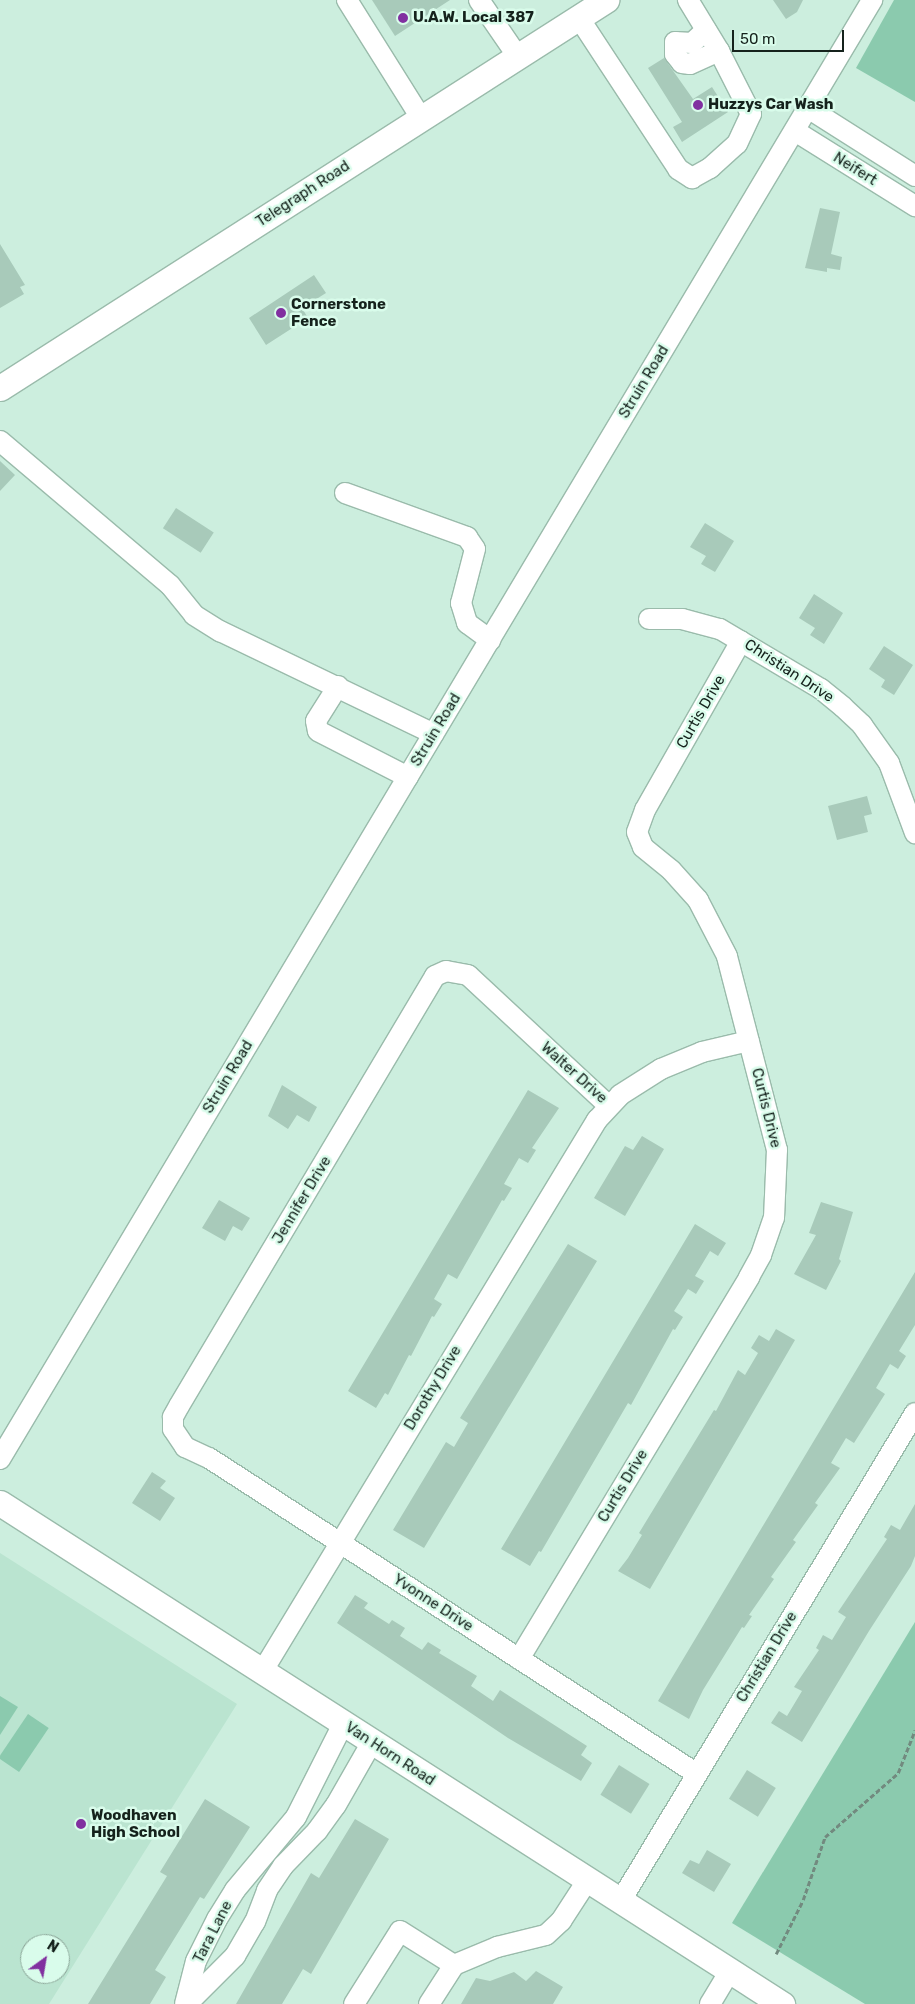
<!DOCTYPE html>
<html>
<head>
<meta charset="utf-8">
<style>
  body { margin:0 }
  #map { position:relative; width:915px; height:2004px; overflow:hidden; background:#cceede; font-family:Rubik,sans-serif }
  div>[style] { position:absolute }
  .built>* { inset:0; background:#bae4d0 }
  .green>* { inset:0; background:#8bcaae; transform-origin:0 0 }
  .building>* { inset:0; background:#a8caba; transform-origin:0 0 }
  .path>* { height:2.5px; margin-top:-1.25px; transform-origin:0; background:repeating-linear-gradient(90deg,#728a7f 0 5px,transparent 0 7.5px) }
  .roads { filter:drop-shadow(1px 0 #9abbab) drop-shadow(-1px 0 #9abbab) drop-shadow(0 1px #9abbab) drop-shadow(0 -1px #9abbab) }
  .minor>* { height:20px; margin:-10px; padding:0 10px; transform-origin:10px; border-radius:10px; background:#fff }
  .major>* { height:25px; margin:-12.5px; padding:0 12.5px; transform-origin:12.5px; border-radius:12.5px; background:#fff }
  .dots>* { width:14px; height:14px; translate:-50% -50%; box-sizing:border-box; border:2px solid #d9fceb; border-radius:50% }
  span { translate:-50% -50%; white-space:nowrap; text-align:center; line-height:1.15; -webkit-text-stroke:5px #d9fceb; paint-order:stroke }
  .poi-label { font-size:15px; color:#15221c; font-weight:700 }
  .left { translate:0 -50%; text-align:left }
  .street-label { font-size:15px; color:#15221c }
  .north { position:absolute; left:20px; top:1934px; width:50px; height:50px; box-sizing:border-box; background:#d9fceb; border:1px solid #8ba598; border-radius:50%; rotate:32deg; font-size:14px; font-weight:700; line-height:20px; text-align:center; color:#15221c }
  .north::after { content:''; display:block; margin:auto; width:18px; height:22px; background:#8130a0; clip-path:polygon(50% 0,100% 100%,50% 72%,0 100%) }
  .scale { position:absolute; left:732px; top:30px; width:112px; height:22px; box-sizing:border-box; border:2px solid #15221c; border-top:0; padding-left:6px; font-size:15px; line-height:18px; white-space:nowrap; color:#15221c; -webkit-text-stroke:4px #d9fceb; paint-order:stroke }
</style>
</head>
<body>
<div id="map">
  <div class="built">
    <i style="clip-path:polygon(evenodd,0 1553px,237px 1704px,49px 2004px,0 2004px,0 1553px,30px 1944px,60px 1944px,60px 1974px,30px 1974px,30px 1944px)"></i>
  </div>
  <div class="green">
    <i style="clip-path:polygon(894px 0,915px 0,915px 102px,856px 68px)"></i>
    <i style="clip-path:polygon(915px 1622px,915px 2004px,865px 2004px,732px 1923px)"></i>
    <i style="clip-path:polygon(0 1696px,18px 1707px,0 1735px)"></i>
    <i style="left:28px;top:1714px;width:25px;height:53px;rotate:34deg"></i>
  </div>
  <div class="building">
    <i style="clip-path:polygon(372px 0,450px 0,395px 36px)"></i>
    <i style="clip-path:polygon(773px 0,803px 0,797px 12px,786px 19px)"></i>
    <i style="clip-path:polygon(664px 58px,693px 99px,712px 87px,728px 112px,682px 142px,673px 127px,682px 122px,648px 68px)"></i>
    <i style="clip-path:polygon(820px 208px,840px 212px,831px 254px,842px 257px,840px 270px,827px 268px,827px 272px,805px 268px)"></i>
    <i style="clip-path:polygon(0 244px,25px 285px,20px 287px,24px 294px,0 308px)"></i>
    <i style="clip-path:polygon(314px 275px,326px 293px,302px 308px,308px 318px,266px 345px,249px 318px)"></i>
    <i style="clip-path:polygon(0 461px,15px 475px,0 491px)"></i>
    <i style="left:176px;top:508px;width:45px;height:24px;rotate:33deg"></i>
    <i style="clip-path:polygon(705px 523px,734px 541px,715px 572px,701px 564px,706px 556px,690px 547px)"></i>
    <i style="clip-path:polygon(814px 594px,843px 613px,824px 644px,810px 635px,815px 628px,799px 618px)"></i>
    <i style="clip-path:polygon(884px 646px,913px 665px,894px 695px,881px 687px,885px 680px,869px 669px)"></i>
    <i style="clip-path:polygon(867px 796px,872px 814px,864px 816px,868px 832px,837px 840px,828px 806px)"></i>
    <i style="clip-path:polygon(282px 1085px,317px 1107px,309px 1122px,297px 1115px,288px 1129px,268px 1116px)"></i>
    <i style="clip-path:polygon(528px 1090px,559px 1108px,532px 1148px,536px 1150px,528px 1163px,519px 1158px,504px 1184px,512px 1188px,504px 1201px,502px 1200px,457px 1279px,448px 1274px,434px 1299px,442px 1304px,434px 1317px,432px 1316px,411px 1356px,409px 1355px,388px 1395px,385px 1393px,376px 1408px,348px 1391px)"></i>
    <i style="clip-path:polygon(642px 1136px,664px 1149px,625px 1216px,594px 1198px,625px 1146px,633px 1150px)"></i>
    <i style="clip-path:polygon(219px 1200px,250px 1218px,242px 1231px,233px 1226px,225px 1241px,202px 1228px)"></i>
    <i style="clip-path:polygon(821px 1202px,853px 1212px,839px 1259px,841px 1261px,826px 1290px,794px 1274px,816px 1235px,809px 1233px)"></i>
    <i style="clip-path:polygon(695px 1224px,726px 1243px,718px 1256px,710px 1251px,695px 1276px,704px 1281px,696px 1294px,688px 1289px,674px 1311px,683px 1317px,675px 1330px,673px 1329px,631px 1405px,628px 1403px,541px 1552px,539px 1551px,530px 1566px,501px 1549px)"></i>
    <i style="clip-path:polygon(568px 1244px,597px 1261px,424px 1548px,393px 1530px,446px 1442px,454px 1447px,468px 1423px,460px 1418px)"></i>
    <i style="clip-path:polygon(915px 1272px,915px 1325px,899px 1351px,906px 1356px,898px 1369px,890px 1364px,876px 1388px,885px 1394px,854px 1443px,846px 1438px,831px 1463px,840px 1468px,815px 1503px,818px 1505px,793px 1540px,796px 1542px,771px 1577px,774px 1579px,749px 1615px,752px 1616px,744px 1628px,742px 1627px,703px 1690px,689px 1719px,658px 1701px)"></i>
    <i style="clip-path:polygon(776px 1329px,795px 1340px,650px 1589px,618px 1571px,628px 1558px,642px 1535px,639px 1533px,714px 1410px,716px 1411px,738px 1370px,745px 1375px,758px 1353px,751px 1348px,759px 1335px,769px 1341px)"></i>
    <i style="clip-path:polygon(152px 1472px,166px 1481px,160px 1488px,175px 1498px,160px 1521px,132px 1503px)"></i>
    <i style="clip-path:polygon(915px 1504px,915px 1556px,911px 1566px,869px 1631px,802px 1742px,771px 1723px,779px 1711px,787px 1716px,802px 1691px,794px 1687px,819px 1650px,816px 1648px,823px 1635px,832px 1640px,846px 1617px,838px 1612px,887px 1539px,884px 1537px,891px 1525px,900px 1530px)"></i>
    <i style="clip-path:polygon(355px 1595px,368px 1603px,364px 1608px,389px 1624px,392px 1620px,405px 1628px,400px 1636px,422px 1650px,428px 1642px,441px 1650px,439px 1653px,477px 1676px,471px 1686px,493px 1701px,500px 1690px,587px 1746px,581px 1755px,592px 1763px,581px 1781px,508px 1738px,337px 1623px)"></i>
    <i style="left:619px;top:1765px;width:36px;height:35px;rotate:32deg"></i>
    <i style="left:747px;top:1770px;width:34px;height:34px;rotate:32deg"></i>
    <i style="clip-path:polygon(205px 1799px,250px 1827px,204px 1899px,200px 1897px,155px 1970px,166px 1977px,150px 2004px,88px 2004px,167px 1876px,160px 1872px)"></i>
    <i style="clip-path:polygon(355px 1819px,389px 1839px,311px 1974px,303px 1969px,282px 2004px,236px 2004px,311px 1873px,319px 1878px)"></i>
    <i style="clip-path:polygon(707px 1850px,731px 1864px,714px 1892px,682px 1873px,690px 1860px,699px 1864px)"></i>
    <i style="clip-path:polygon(536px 1971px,563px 1987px,553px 2004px,461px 2004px,476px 1978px,490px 1981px,514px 1972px,526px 1981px)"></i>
  </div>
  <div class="path">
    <i style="left:776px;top:1954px;width:60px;rotate:-63.4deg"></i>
    <i style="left:803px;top:1900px;width:67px;rotate:-70.8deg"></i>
    <i style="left:825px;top:1837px;width:97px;rotate:-41.2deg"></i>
    <i style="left:898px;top:1773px;width:46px;rotate:-68.4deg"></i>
  </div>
  <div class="roads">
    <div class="minor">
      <i style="left:347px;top:0;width:139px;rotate:57.9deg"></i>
      <i style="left:479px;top:0;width:69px;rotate:55.6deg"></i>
      <i style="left:579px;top:18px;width:181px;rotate:56.7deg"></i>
      <i style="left:678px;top:169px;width:17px;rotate:33deg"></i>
      <i style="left:692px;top:178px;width:21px;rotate:-29deg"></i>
      <i style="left:710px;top:168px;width:36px;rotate:-42deg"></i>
      <i style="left:737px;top:144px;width:33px;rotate:-65deg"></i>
      <i style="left:751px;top:114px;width:71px;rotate:-116.9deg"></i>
      <i style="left:719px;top:51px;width:60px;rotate:-121.3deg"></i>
      <i style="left:706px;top:30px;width:19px;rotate:137deg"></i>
      <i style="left:692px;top:43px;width:17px;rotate:-177deg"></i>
      <i style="left:675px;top:42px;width:12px;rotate:90deg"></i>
      <i style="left:675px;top:54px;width:11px;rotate:52deg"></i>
      <i style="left:682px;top:63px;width:8px;rotate:7deg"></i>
      <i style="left:690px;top:64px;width:32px;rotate:-24deg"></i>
      <i style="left:808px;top:108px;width:127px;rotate:32.4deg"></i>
      <i style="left:795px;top:131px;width:142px;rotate:32deg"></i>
      <i style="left:0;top:441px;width:223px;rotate:40.3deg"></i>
      <i style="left:170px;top:585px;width:38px;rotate:51deg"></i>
      <i style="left:194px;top:615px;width:31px;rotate:32deg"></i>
      <i style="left:220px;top:631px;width:237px;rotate:25.7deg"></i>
      <i style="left:345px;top:493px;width:130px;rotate:19.8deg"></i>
      <i style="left:467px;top:537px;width:14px;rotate:56deg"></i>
      <i style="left:475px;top:549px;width:56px;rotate:104.5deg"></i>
      <i style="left:461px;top:603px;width:21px;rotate:73deg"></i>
      <i style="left:467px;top:623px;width:29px;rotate:36deg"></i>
      <i style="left:649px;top:619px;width:33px"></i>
      <i style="left:682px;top:619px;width:39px;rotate:15deg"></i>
      <i style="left:720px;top:629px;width:117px;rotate:30.7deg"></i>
      <i style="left:821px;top:689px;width:28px;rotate:39deg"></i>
      <i style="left:843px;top:707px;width:26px;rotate:43deg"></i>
      <i style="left:862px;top:725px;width:47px;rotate:54.6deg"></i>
      <i style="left:889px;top:763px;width:75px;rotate:69.6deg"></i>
      <i style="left:338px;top:686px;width:41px;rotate:122.2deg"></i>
      <i style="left:316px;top:721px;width:10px;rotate:79deg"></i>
      <i style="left:318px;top:731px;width:101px;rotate:27.1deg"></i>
      <i style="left:609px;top:1106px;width:192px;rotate:-137.1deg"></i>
      <i style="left:468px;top:975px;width:22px;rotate:-170deg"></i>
      <i style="left:446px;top:971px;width:12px;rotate:156deg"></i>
      <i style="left:435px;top:976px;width:500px;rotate:120.77deg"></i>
      <i style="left:179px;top:1406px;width:13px;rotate:119deg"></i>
      <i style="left:173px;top:1417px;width:12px;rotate:90deg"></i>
      <i style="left:173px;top:1429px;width:22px;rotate:56deg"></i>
      <i style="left:185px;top:1447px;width:26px;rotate:25deg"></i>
      <i style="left:209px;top:1458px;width:581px;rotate:32.92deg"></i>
      <i style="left:0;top:1459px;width:1700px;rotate:-59.13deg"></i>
      <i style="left:519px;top:1659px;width:446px;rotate:-58.9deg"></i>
      <i style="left:749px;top:1277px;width:25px;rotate:-61deg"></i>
      <i style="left:761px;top:1255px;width:39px;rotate:-71deg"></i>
      <i style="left:774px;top:1218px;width:68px;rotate:-87.5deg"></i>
      <i style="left:777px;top:1150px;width:200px;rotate:-104.5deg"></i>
      <i style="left:727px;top:956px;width:63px;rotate:-117.4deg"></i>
      <i style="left:698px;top:900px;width:40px;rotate:-132deg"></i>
      <i style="left:671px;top:870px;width:36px;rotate:-141deg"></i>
      <i style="left:643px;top:847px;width:16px;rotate:-112deg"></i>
      <i style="left:637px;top:832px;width:23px;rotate:-70deg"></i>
      <i style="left:645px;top:810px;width:194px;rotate:-60.4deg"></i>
      <i style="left:262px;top:1672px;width:646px;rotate:-58.75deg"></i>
      <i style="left:597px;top:1120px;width:34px;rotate:-47deg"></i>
      <i style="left:620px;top:1095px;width:49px;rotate:-32.4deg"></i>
      <i style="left:661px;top:1069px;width:44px;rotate:-22.5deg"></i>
      <i style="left:702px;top:1052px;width:48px;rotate:-13.2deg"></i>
      <i style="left:620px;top:1902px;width:571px;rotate:-58.9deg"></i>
      <i style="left:185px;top:2004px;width:44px;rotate:-75.7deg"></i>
      <i style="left:196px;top:1961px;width:47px;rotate:-63.4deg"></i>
      <i style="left:217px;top:1919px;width:34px;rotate:-58deg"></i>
      <i style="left:235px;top:1890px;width:95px;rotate:-50.1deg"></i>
      <i style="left:296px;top:1817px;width:104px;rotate:-63.2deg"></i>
      <i style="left:187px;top:2004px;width:68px;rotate:-45deg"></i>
      <i style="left:235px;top:1956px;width:39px;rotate:-60deg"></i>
      <i style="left:255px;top:1922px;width:34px;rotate:-69deg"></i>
      <i style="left:267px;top:1890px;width:29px;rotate:-56deg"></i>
      <i style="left:283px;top:1866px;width:49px;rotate:-45.8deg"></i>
      <i style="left:317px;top:1831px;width:32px;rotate:-54deg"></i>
      <i style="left:336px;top:1805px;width:73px;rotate:-60.3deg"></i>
      <i style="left:354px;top:2004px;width:86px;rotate:-57.8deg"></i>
      <i style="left:400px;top:1931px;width:64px;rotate:32.2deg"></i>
      <i style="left:454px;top:1965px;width:47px;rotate:-22.7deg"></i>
      <i style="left:497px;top:1947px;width:50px;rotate:-13.8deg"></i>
      <i style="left:546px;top:1935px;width:21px;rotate:-43deg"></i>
      <i style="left:561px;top:1921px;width:48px;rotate:-57deg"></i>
      <i style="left:429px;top:2004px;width:46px;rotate:-57.3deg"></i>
      <i style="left:710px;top:2004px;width:39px;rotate:-59deg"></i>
    </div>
    <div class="major">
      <i style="left:0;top:388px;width:720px;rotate:-32.63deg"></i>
      <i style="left:0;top:1503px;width:929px;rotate:32.65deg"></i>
    </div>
  </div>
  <div class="dots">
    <i style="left:403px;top:18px;background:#8130a0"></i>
    <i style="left:698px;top:105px;background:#8130a0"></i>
    <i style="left:281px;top:313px;background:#8130a0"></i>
    <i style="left:81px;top:1824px;background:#8130a0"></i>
  </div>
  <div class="poi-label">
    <span class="left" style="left:413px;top:18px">U.A.W. Local 387</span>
    <span class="left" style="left:708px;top:105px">Huzzys Car Wash</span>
    <span class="left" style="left:291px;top:313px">Cornerstone<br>Fence</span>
    <span class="left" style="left:91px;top:1824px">Woodhaven<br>High School</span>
  </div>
  <div class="street-label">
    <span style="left:855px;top:169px;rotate:32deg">Neifert</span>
    <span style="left:303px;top:194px;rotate:-33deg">Telegraph Road</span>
    <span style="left:644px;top:382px;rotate:-59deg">Struin Road</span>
    <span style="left:789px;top:671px;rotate:33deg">Christian Drive</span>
    <span style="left:701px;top:712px;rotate:-60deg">Curtis Drive</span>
    <span style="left:436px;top:730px;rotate:-59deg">Struin Road</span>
    <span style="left:574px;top:1073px;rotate:42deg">Walter Drive</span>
    <span style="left:228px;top:1077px;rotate:-59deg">Struin Road</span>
    <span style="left:766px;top:1108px;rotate:76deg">Curtis Drive</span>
    <span style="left:302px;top:1200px;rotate:-59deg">Jennifer Drive</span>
    <span style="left:433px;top:1388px;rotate:-59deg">Dorothy Drive</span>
    <span style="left:623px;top:1486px;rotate:-59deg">Curtis Drive</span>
    <span style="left:433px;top:1603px;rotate:33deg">Yvonne Drive</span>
    <span style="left:767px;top:1657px;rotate:-59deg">Christian Drive</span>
    <span style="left:390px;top:1754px;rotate:33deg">Van Horn Road</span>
    <span style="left:213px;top:1932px;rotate:-63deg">Tara Lane</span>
  </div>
  <div class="north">N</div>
  <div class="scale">50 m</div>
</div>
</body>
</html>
